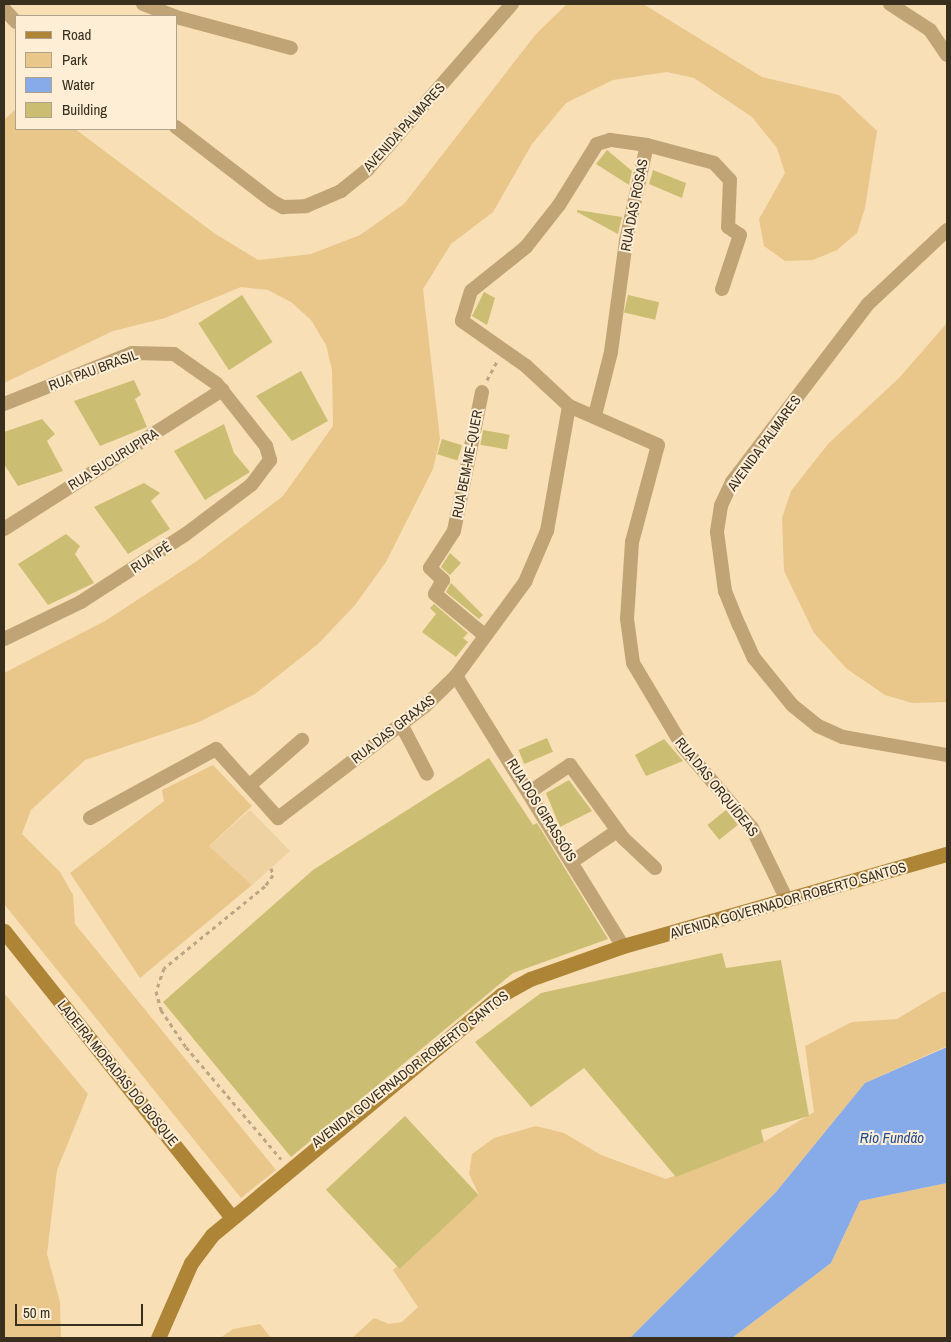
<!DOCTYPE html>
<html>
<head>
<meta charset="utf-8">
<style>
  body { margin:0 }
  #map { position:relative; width:951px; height:1342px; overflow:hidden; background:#f8dfb5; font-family:"Archivo Narrow",sans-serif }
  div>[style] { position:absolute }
  .built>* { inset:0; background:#efd2a2 }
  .green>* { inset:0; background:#e9c78b }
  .water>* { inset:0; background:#87abe8 }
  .building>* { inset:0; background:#cbbe73; transform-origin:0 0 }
  .path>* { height:3px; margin-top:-1.5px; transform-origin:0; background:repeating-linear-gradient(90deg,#bba785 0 4px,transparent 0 8px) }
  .street>* { height:14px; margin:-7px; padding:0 7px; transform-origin:7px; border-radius:7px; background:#c0a475 }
  .secondary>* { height:15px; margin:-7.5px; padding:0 7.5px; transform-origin:7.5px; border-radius:7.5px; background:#ae8537 }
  span { translate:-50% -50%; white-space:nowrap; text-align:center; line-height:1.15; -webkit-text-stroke:4px #fdeed5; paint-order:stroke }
  .street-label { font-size:14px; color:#382f1e }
  .water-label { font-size:15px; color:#204a92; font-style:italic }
  .frame { position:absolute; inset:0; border:5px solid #382f1e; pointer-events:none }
  .legend { position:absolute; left:15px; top:15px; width:162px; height:115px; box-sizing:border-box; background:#fdeed5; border:1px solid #aea28c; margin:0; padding:6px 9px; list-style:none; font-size:15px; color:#382f1e }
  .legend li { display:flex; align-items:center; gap:10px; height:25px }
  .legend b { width:25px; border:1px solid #aea28c }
  .scale { position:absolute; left:15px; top:1304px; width:128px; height:22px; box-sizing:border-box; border:2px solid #382f1e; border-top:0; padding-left:6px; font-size:15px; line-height:18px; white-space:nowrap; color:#382f1e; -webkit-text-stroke:4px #fdeed5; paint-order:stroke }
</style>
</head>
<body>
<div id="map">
  <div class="built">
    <i style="clip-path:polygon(250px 810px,290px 851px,252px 885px,209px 846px)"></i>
  </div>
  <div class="green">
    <i style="clip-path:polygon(567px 4px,643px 4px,762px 77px,839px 95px,877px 131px,865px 208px,857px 233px,837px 250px,813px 260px,785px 261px,764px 246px,759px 219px,785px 173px,777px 148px,752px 117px,694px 78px,667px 72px,613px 80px,566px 103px,532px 144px,493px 212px,451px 244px,423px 289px,440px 439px,433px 469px,386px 562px,355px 605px,318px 644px,255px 694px,199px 722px,85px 760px,31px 810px,22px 834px,60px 872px,73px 895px,75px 924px,276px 1170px,241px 1198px,4px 904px,4px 673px,105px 621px,197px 561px,283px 496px,333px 426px,332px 370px,326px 345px,311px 320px,291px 302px,268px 290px,241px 287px,165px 318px,113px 331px,4px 383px,4px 120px,16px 109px,16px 129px,75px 129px,214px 233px,258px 260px,311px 254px,360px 235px,404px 204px,536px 34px)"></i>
    <i style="clip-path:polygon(947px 323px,947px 702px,912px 703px,885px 695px,847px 669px,814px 633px,784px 571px,782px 518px,791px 491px,828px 444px,899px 378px)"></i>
    <i style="clip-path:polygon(213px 765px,252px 806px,209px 846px,252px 885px,140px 978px,70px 873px,164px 801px,162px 790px)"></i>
    <i style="clip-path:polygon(942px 992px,947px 992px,947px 1046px,865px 1083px,776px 1192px,630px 1338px,352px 1338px,374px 1318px,389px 1324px,402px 1322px,418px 1307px,393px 1270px,479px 1195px,469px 1174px,472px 1154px,494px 1138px,536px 1126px,564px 1133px,601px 1155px,666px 1179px,764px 1142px,814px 1112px,805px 1046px,852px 1022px,897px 1019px)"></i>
    <i style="clip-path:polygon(4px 993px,88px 1094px,57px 1170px,47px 1254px,60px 1302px,61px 1338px,4px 1338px)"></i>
    <i style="clip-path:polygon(947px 1183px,947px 1338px,732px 1338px,831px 1263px,860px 1201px)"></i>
    <i style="clip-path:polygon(260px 1324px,271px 1338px,220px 1338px,233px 1329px)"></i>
  </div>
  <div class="water">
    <i style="clip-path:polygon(947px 1047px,947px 1183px,860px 1201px,831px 1263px,732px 1338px,630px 1338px,776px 1192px,865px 1083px)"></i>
  </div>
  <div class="building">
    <i style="clip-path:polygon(607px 150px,632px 171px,629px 185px,596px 164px)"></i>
    <i style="clip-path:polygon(653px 170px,686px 183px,682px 198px,649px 184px)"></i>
    <i style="clip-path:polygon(577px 210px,622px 217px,618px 234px,577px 212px)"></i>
    <i style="clip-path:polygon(484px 292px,495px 298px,487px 325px,472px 316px)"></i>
    <i style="left:242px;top:295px;width:56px;height:52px;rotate:57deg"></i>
    <i style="left:628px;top:295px;width:32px;height:18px;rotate:13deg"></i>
    <i style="clip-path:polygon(301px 371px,328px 421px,292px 441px,256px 396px)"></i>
    <i style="clip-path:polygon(134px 380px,141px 395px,135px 399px,147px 427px,100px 446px,74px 401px)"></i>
    <i style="clip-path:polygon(42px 419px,55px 434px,47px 441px,63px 471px,18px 486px,4px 464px,4px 432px)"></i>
    <i style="clip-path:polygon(224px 424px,234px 453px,250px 472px,205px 500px,174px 451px)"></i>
    <i style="left:483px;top:430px;width:27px;height:15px;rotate:10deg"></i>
    <i style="left:442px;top:439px;width:21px;height:16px;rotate:17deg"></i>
    <i style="clip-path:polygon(144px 483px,160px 493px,151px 501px,170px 529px,128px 554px,94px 507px)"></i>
    <i style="clip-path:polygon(66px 534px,80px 546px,75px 554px,94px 583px,48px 605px,18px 564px)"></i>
    <i style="clip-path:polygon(450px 553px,461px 563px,450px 575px,441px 567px)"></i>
    <i style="clip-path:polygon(451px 583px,483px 615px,479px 619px,446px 592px)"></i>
    <i style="clip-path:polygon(434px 604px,468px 633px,463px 638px,468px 642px,456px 657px,422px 632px,436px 614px,430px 608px)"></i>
    <i style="left:547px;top:738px;width:15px;height:31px;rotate:67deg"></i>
    <i style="clip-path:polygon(664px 739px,683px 761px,646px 776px,635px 755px)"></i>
    <i style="clip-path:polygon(489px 758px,533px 825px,537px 823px,608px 939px,513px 973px,291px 1157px,163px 1002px,313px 870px)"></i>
    <i style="clip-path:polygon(569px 780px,592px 811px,560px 827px,546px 793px)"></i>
    <i style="left:726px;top:810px;width:19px;height:24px;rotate:51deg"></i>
    <i style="clip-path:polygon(722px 953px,726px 968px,781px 960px,809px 1116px,761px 1130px,764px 1142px,676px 1177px,584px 1068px,531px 1107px,475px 1042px,541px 993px)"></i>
    <i style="left:405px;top:1116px;width:108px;height:108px;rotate:47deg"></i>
  </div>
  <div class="path">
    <i style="left:487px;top:380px;width:21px;rotate:-62deg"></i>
    <i style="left:271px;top:868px;width:7px;rotate:74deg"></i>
    <i style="left:273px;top:875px;width:14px;rotate:126deg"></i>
    <i style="left:265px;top:886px;width:130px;rotate:140.9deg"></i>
    <i style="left:164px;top:968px;width:24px;rotate:109deg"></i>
    <i style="left:156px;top:991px;width:20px;rotate:75deg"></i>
    <i style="left:161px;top:1010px;width:45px;rotate:56deg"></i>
    <i style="left:186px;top:1047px;width:147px;rotate:49.7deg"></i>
  </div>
  <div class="street">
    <i style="left:143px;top:4px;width:34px;rotate:21deg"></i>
    <i style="left:890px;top:4px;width:48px;rotate:33deg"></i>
    <i style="left:930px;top:30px;width:30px;rotate:56deg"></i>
    <i style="left:4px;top:9px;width:18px;rotate:47deg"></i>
    <i style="left:176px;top:17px;width:119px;rotate:15.1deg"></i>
    <i style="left:176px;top:127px;width:121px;rotate:37.6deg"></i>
    <i style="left:272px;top:201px;width:13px;rotate:29deg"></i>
    <i style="left:283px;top:207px;width:23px;rotate:-2deg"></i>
    <i style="left:306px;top:206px;width:38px;rotate:-23deg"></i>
    <i style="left:341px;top:191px;width:35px;rotate:-39deg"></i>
    <i style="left:368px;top:169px;width:219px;rotate:-48.9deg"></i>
    <i style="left:647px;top:145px;width:37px;rotate:-172deg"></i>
    <i style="left:610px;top:140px;width:14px;rotate:163deg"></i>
    <i style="left:597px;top:144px;width:72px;rotate:121.9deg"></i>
    <i style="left:559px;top:205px;width:53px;rotate:128.2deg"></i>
    <i style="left:526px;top:247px;width:70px;rotate:141.3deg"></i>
    <i style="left:471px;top:291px;width:31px;rotate:107deg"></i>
    <i style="left:462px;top:321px;width:78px;rotate:35.1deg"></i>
    <i style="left:526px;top:366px;width:59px;rotate:42.9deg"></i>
    <i style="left:569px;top:406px;width:97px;rotate:23.7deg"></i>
    <i style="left:658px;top:445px;width:100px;rotate:105deg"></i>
    <i style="left:632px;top:542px;width:77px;rotate:93.7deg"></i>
    <i style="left:627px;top:619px;width:44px;rotate:82.2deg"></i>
    <i style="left:633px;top:663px;width:98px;rotate:59.2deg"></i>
    <i style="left:683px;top:747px;width:106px;rotate:49.6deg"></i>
    <i style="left:752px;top:828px;width:80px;rotate:64.1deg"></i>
    <i style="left:947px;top:230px;width:108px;rotate:136.9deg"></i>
    <i style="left:868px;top:304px;width:224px;rotate:127.4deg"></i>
    <i style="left:732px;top:482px;width:26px;rotate:115deg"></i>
    <i style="left:721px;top:506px;width:26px;rotate:99deg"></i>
    <i style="left:717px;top:532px;width:60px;rotate:82.3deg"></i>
    <i style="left:725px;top:591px;width:37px;rotate:68deg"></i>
    <i style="left:739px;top:625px;width:36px;rotate:66deg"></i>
    <i style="left:754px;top:658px;width:60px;rotate:51deg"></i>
    <i style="left:792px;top:705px;width:33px;rotate:39deg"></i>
    <i style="left:818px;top:726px;width:27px;rotate:24deg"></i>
    <i style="left:843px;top:737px;width:106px;rotate:9.8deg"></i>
    <i style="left:482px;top:392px;width:142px;rotate:101.4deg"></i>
    <i style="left:454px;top:531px;width:44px;rotate:123deg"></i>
    <i style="left:430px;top:568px;width:18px;rotate:43deg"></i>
    <i style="left:443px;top:580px;width:16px;rotate:120deg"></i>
    <i style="left:435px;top:594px;width:62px;rotate:39.8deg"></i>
    <i style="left:4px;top:404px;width:138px;rotate:-21.7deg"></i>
    <i style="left:132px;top:353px;width:42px;rotate:1.4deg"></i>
    <i style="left:174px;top:354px;width:52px;rotate:34.9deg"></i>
    <i style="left:217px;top:384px;width:79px;rotate:51.7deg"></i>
    <i style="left:266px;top:446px;width:15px;rotate:74deg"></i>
    <i style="left:270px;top:460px;width:31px;rotate:127deg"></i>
    <i style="left:251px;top:485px;width:81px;rotate:143deg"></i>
    <i style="left:186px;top:534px;width:125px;rotate:147.1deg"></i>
    <i style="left:81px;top:602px;width:85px;rotate:154.3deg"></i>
    <i style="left:595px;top:415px;width:65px;rotate:-75.7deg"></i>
    <i style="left:611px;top:352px;width:112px;rotate:-82.3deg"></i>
    <i style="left:626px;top:241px;width:98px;rotate:-77.7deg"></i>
    <i style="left:647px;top:145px;width:69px;rotate:15deg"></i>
    <i style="left:714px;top:163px;width:23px;rotate:47deg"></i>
    <i style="left:730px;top:180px;width:47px;rotate:92.4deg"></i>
    <i style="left:728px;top:227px;width:14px;rotate:34deg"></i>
    <i style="left:740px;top:235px;width:57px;rotate:108.4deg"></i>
    <i style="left:4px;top:529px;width:259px;rotate:-32.5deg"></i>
    <i style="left:456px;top:676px;width:317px;rotate:58.3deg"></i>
    <i style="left:401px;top:724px;width:56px;rotate:62.5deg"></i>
    <i style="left:250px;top:785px;width:69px;rotate:-40.9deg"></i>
    <i style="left:531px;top:791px;width:47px;rotate:-33.7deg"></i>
    <i style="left:570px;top:765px;width:90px;rotate:54deg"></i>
    <i style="left:623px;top:838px;width:44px;rotate:43.2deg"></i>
    <i style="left:90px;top:818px;width:144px;rotate:-28.7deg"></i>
    <i style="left:216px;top:749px;width:93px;rotate:48.1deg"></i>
    <i style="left:278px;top:818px;width:185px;rotate:-37.3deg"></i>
    <i style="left:425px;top:706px;width:43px;rotate:-44.1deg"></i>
    <i style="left:456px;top:676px;width:117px;rotate:-53.7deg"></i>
    <i style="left:525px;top:582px;width:56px;rotate:-66.7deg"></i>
    <i style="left:547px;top:531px;width:127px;rotate:-80deg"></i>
    <i style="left:573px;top:861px;width:53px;rotate:-34.3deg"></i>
  </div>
  <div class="secondary">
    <i style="left:4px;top:931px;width:364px;rotate:51.5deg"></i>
    <i style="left:158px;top:1338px;width:82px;rotate:-66.3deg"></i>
    <i style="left:191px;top:1263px;width:35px;rotate:-53deg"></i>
    <i style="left:212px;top:1235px;width:376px;rotate:-39.7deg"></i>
    <i style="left:501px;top:995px;width:33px;rotate:-29deg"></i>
    <i style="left:530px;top:979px;width:99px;rotate:-19.5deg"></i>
    <i style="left:623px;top:946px;width:337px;rotate:-15.9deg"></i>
  </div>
  <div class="street-label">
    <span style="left:404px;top:127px;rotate:-48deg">AVENIDA PALMARES</span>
    <span style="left:634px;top:205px;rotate:-79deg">RUA DAS ROSAS</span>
    <span style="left:93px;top:370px;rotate:-20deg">RUA PAU BRASIL</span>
    <span style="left:764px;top:443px;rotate:-54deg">AVENIDA PALMARES</span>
    <span style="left:113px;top:459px;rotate:-32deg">RUA SUCURUPIRA</span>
    <span style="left:467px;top:464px;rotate:-79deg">RUA BEM-ME-QUER</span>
    <span style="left:151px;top:557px;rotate:-33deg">RUA IPÊ</span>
    <span style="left:393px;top:729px;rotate:-38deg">RUA DAS GRAXAS</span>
    <span style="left:717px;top:787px;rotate:51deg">RUA DAS ORQUÍDEAS</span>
    <span style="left:542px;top:810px;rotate:58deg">RUA DOS GIRASSÓIS</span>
    <span style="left:788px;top:900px;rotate:-16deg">AVENIDA GOVERNADOR ROBERTO SANTOS</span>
    <span style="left:410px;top:1069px;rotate:-38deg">AVENIDA GOVERNADOR ROBERTO SANTOS</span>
    <span style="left:118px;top:1073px;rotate:51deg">LADEIRA MORADAS DO BOSQUE</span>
  </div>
  <div class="water-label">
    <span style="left:892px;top:1138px">Rio Fundão</span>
  </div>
  <div class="frame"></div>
  <ul class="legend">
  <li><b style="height:6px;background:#ae8537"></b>Road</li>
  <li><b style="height:14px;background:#e9c78b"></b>Park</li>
  <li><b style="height:14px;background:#87abe8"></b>Water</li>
  <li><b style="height:14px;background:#cbbe73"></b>Building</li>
  </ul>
  <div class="scale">50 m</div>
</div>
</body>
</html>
